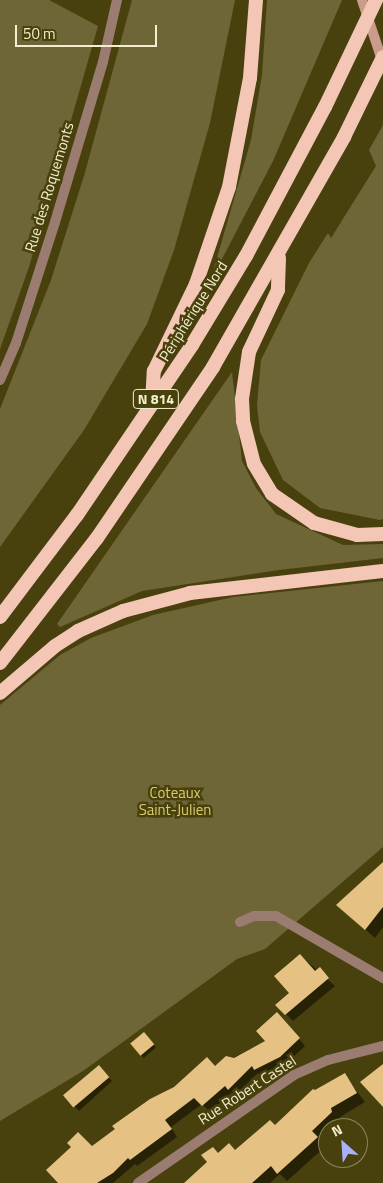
<!DOCTYPE html>
<html>
<head>
<meta charset="utf-8">
<style>
  body { margin:0 }
  #map { position:relative; width:383px; height:1183px; overflow:hidden; background:#49410d; font-family:"Titillium Web",sans-serif }
  div>[style] { position:absolute }
  .green>* { inset:0; background:#6e6636 }
  .shadow>* { inset:0; background:#0007; transform-origin:0 0 }
  .building>* { inset:0; background:#e5c183; transform-origin:0 0 }
  .minor>* { height:10px; margin:-5px; padding:0 5px; transform-origin:5px; border-radius:5px; background:#9a7c71 }
  .secondary>* { height:10px; margin:-5px; padding:0 5px; transform-origin:5px; border-radius:5px; background:#cb9c8c }
  .trunk>* { height:14px; margin:-7px; padding:0 7px; transform-origin:7px; border-radius:7px; background:#f3c6b6 }
  .trunk-bridge>* { height:14px; margin:-7px; padding:0 7px; transform-origin:7px; border-radius:7px; background:#f3c6b6 }
  span { translate:-50% -50%; white-space:nowrap; text-align:center; line-height:1.15; -webkit-text-stroke:5px #49410d; paint-order:stroke }
  .shield-label span { padding:1px 4px; background:#49410d; border:1px solid; border-radius:4px; -webkit-text-stroke-width:0 }
  .shield-label { font-size:14px; color:#f3eecd; font-weight:700 }
  .street-label { font-size:15px; color:#f3eecd }
  .park-label { font-size:15px; color:#dacb6a }
  .north { position:absolute; left:318px; top:1118px; width:50px; height:50px; box-sizing:border-box; background:#49410d; border:1px solid #8d865a; border-radius:50%; rotate:334deg; font-size:14px; font-weight:700; line-height:20px; text-align:center; color:#f3eecd }
  .north::after { content:''; display:block; margin:auto; width:18px; height:22px; background:#aab0fb; clip-path:polygon(50% 0,100% 100%,50% 72%,0 100%) }
  .scale { position:absolute; left:15px; top:25px; width:142px; height:22px; box-sizing:border-box; border:2px solid #f3eecd; border-top:0; padding-left:6px; font-size:15px; line-height:18px; white-space:nowrap; color:#f3eecd; -webkit-text-stroke:4px #49410d; paint-order:stroke }
</style>
</head>
<body>
<div id="map">
  <div class="green">
    <i style="clip-path:polygon(0 0,49px 0,98px 26px,29px 267px,0 349px)"></i>
    <i style="clip-path:polygon(132px 0,235px 0,210px 123px,174px 250px,147px 324px,84px 430px,0 547px,0 409px,51px 280px,84px 176px)"></i>
    <i style="clip-path:polygon(267px 0,342px 0,273px 161px,210px 282px,251px 140px,262px 75px)"></i>
    <i style="clip-path:polygon(383px 125px,383px 519px,380px 520px,320px 508px,283px 480px,260px 432px,257px 405px,261px 360px,309px 263px,328px 233px,331px 238px,376px 166px,369px 150px)"></i>
    <i style="clip-path:polygon(232px 372px,242px 461px,256px 488px,276px 514px,343px 545px,383px 544px,383px 558px,279px 570px,142px 591px,60px 627px,57px 624px)"></i>
    <i style="clip-path:polygon(383px 581px,383px 847px,265px 949px,237px 959px,83px 1071px,0 1121px,0 705px,60px 655px,91px 638px,153px 615px,233px 597px)"></i>
  </div>
  <div class="shadow">
    <i style="clip-path:polygon(383px 863px,383px 927px,375px 938px,347px 913px)"></i>
    <i style="clip-path:polygon(300px 955px,335px 986px,293px 1021px,277px 1005px,291px 993px)"></i>
    <i style="clip-path:polygon(284px 1020px,305px 1046px,286px 1064px,262px 1076px,258px 1073px,235px 1095px,232px 1092px,210px 1112px,202px 1104px,171px 1127px,177px 1137px,137px 1166px,135px 1164px,113px 1183px,57px 1183px,92px 1148px,215px 1067px,267px 1041px)"></i>
    <i style="left:144px;top:1034px;width:18px;height:16px;rotate:49deg"></i>
    <i style="clip-path:polygon(102px 1070px,112px 1081px,79px 1111px,65px 1097px)"></i>
    <i style="clip-path:polygon(344px 1075px,365px 1102px,340px 1117px,340px 1122px,333px 1128px,328px 1128px,328px 1133px,320px 1140px,326px 1146px,287px 1181px,280px 1174px,270px 1183px,186px 1183px,219px 1154px,235px 1151px,275px 1126px,315px 1092px)"></i>
  </div>
  <div class="building">
    <i style="clip-path:polygon(383px 862px,383px 907px,365px 930px,336px 905px)"></i>
    <i style="clip-path:polygon(300px 954px,315px 971px,320px 967px,329px 978px,285px 1015px,275px 1005px,289px 993px,274px 976px)"></i>
    <i style="clip-path:polygon(277px 1012px,300px 1038px,280px 1057px,254px 1070px,252px 1066px,228px 1090px,225px 1086px,202px 1106px,194px 1098px,165px 1120px,172px 1129px,130px 1160px,128px 1158px,113px 1173px,97px 1183px,58px 1183px,46px 1170px,71px 1147px,67px 1143px,78px 1132px,92px 1146px,115px 1129px,112px 1126px,150px 1099px,174px 1087px,207px 1057px,215px 1066px,226px 1056px,234px 1058px,265px 1041px,256px 1031px)"></i>
    <i style="left:144px;top:1032px;width:16px;height:18px;rotate:50deg"></i>
    <i style="clip-path:polygon(383px 1064px,383px 1107px,360px 1082px)"></i>
    <i style="left:99px;top:1065px;width:16px;height:47px;rotate:50deg"></i>
    <i style="clip-path:polygon(345px 1073px,357px 1093px,331px 1108px,332px 1112px,312px 1131px,318px 1137px,277px 1174px,271px 1166px,252px 1183px,184px 1183px,207px 1162px,201px 1155px,213px 1147px,218px 1153px,229px 1143px,235px 1150px,270px 1120px,275px 1125px,313px 1089px,315px 1090px)"></i>
  </div>
  <div class="minor">
    <i style="left:0;top:380px;width:40px;rotate:-66.6deg"></i>
    <i style="left:16px;top:343px;width:127px;rotate:-72.1deg"></i>
    <i style="left:55px;top:222px;width:167px;rotate:-73.3deg"></i>
    <i style="left:103px;top:62px;width:64px;rotate:-77.3deg"></i>
    <i style="left:240px;top:922px;width:15px;rotate:-23deg"></i>
    <i style="left:254px;top:916px;width:22px"></i>
    <i style="left:276px;top:916px;width:124px;rotate:30.1deg"></i>
    <i style="left:138px;top:1183px;width:190px;rotate:-34.7deg"></i>
    <i style="left:294px;top:1075px;width:37px;rotate:-24deg"></i>
    <i style="left:328px;top:1060px;width:57px;rotate:-14.3deg"></i>
  </div>
  <div class="secondary">
    <i style="left:362px;top:0;width:66px;rotate:71.6deg"></i>
  </div>
  <div class="trunk">
    <i style="left:279px;top:258px;width:32px;rotate:92deg"></i>
    <i style="left:278px;top:290px;width:68px;rotate:115.1deg"></i>
    <i style="left:249px;top:352px;width:48px;rotate:98.5deg"></i>
    <i style="left:242px;top:399px;width:22px;rotate:87deg"></i>
    <i style="left:243px;top:421px;width:44px;rotate:75.7deg"></i>
    <i style="left:254px;top:464px;width:35px;rotate:59deg"></i>
    <i style="left:272px;top:494px;width:51px;rotate:34.6deg"></i>
    <i style="left:314px;top:523px;width:45px;rotate:15.6deg"></i>
    <i style="left:357px;top:535px;width:26px;rotate:-2deg"></i>
    <i style="left:152px;top:404px;width:33px;rotate:-87deg"></i>
    <i style="left:154px;top:371px;width:97px;rotate:-64.2deg"></i>
    <i style="left:196px;top:284px;width:102px;rotate:-71.2deg"></i>
    <i style="left:229px;top:187px;width:111px;rotate:-79.1deg"></i>
    <i style="left:250px;top:78px;width:78px;rotate:-85.6deg"></i>
    <i style="left:0;top:617px;width:128px;rotate:-53deg"></i>
    <i style="left:77px;top:515px;width:205px;rotate:-55.9deg"></i>
    <i style="left:192px;top:345px;width:104px;rotate:-58.8deg"></i>
    <i style="left:246px;top:256px;width:169px;rotate:-62.1deg"></i>
    <i style="left:0;top:663px;width:158px;rotate:-52.2deg"></i>
    <i style="left:97px;top:538px;width:207px;rotate:-55.8deg"></i>
    <i style="left:213px;top:367px;width:265px;rotate:-60.3deg"></i>
    <i style="left:0;top:693px;width:72px;rotate:-40.5deg"></i>
    <i style="left:55px;top:646px;width:27px;rotate:-33deg"></i>
    <i style="left:78px;top:631px;width:49px;rotate:-24deg"></i>
    <i style="left:123px;top:611px;width:69px;rotate:-15deg"></i>
    <i style="left:190px;top:593px;width:194px;rotate:-6.5deg"></i>
  </div>
  <div class="trunk-bridge">
    <i style="left:325px;top:107px;width:119px;rotate:-64.5deg"></i>
    <i style="left:344px;top:137px;width:89px;rotate:-64deg"></i>
  </div>
  <div class="shield-label">
    <span style="left:156px;top:399px">N 814</span>
  </div>
  <div class="street-label">
    <span style="left:49px;top:187px;rotate:-73deg">Rue des Roquemonts</span>
    <span style="left:193px;top:311px;rotate:-58deg">Périphérique Nord</span>
    <span style="left:247px;top:1090px;rotate:-33deg">Rue Robert Castel</span>
  </div>
  <div class="park-label">
    <span style="left:175px;top:801px">Coteaux<br>Saint-Julien</span>
  </div>
  <div class="north">N</div>
  <div class="scale">50 m</div>
</div>
</body>
</html>
